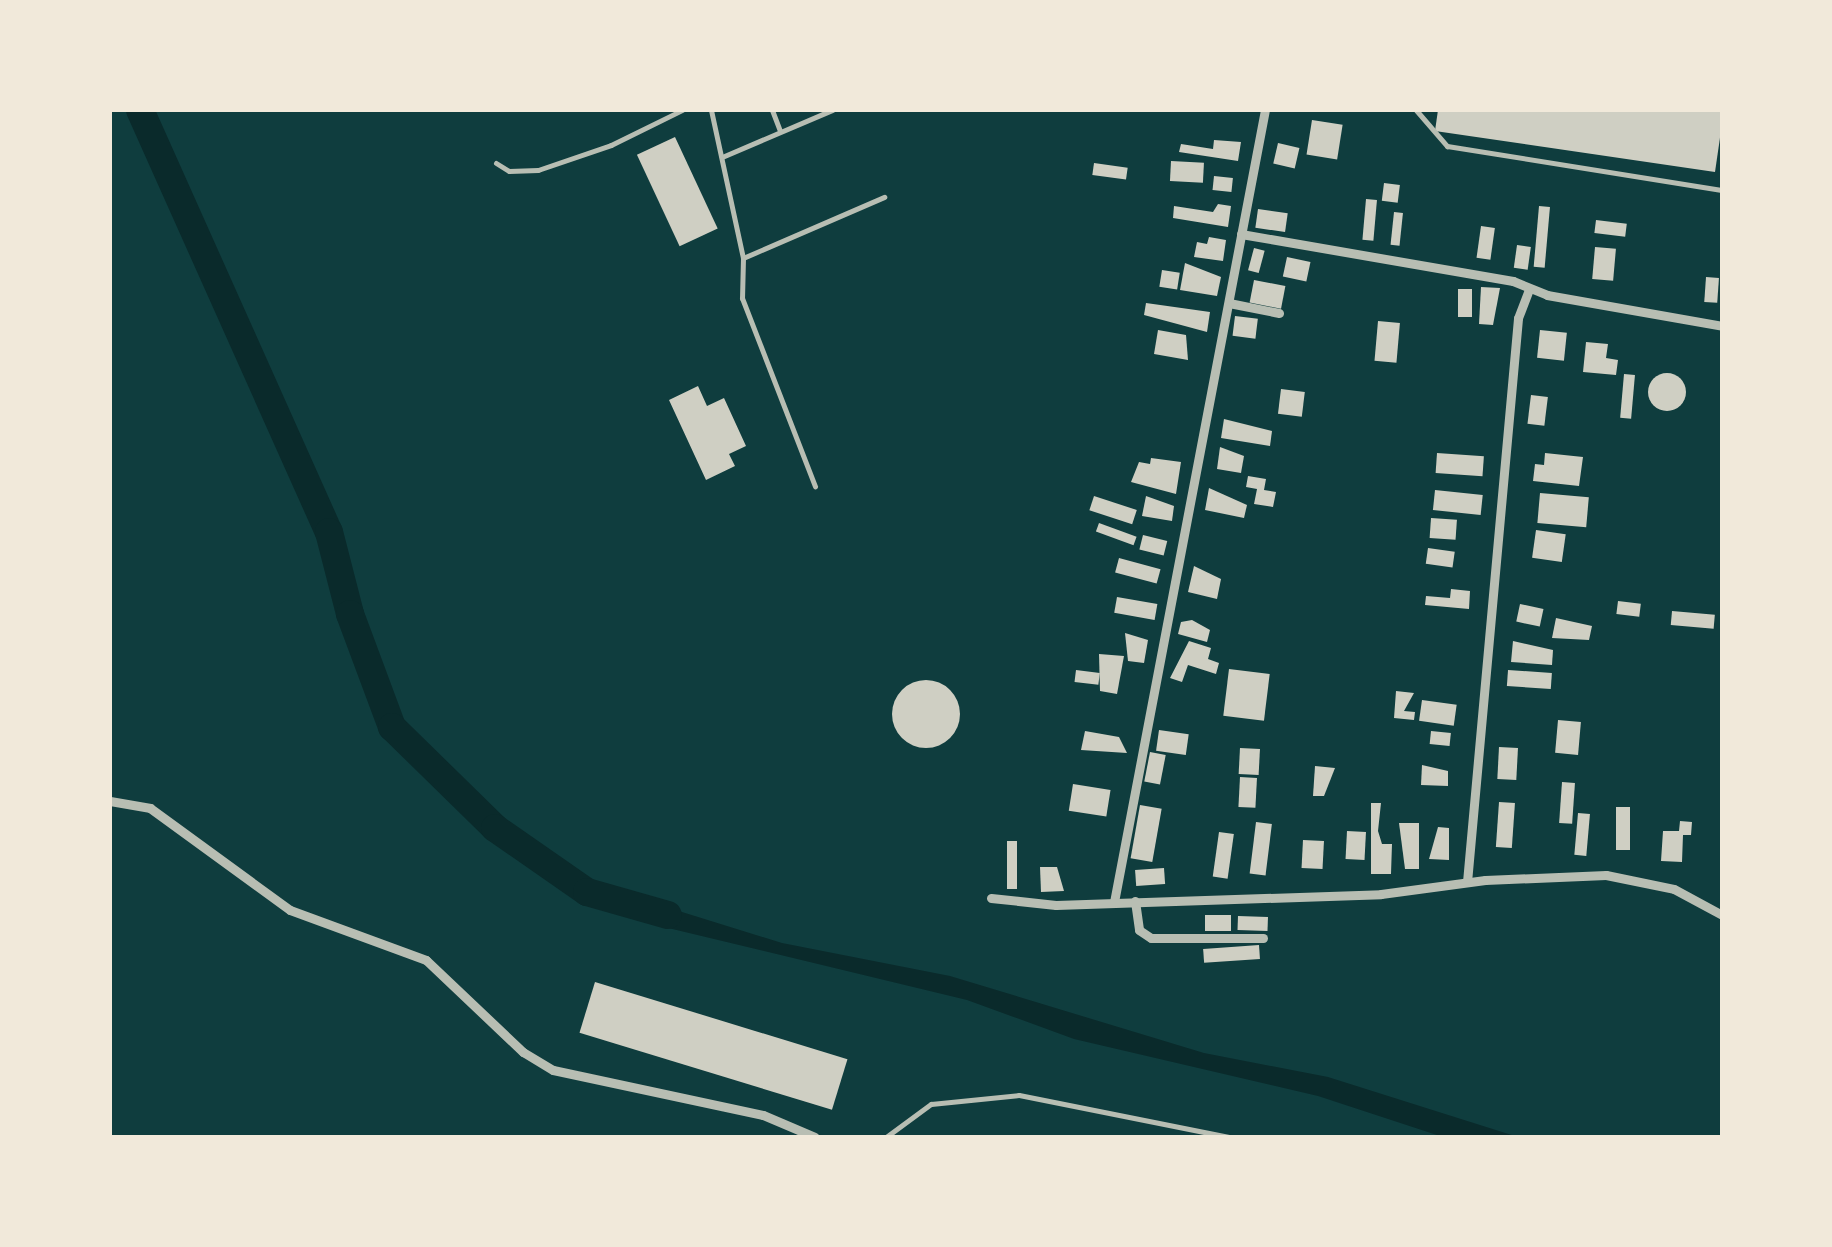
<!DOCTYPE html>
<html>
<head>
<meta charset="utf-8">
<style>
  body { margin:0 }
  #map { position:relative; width:1832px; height:1247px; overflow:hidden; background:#0f3d3e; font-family:"Space Grotesk",sans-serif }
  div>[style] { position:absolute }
  .water>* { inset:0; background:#0a2a2b }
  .river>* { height:28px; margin:-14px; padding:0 14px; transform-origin:14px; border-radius:14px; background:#0a2a2b }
  .building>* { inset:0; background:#cfcfc3; transform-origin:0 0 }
  .round { border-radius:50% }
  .service>* { height:5px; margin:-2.5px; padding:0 2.5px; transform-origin:2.5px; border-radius:2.5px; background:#b8beb3 }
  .minor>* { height:9px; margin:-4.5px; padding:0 4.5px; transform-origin:4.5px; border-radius:4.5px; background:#b8beb3 }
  span { translate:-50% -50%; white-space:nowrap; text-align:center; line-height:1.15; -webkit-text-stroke:8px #f1e9da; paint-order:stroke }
  .frame { position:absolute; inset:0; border:112px solid #f1e9da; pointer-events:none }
</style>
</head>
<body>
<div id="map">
  <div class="water">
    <i style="clip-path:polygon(637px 898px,782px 943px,950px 976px,1204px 1053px,1328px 1077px,1518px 1137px,1443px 1137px,1318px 1096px,1074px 1039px,967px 1000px,664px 927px,629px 916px)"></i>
  </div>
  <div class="river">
    <i style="left:140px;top:110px;width:462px;rotate:65.9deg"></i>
    <i style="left:329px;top:532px;width:85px;rotate:75.6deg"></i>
    <i style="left:350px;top:614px;width:121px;rotate:69.6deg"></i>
    <i style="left:392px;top:727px;width:144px;rotate:44.4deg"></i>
    <i style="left:495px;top:828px;width:112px;rotate:34.8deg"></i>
    <i style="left:587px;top:892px;width:84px;rotate:15.9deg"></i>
  </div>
  <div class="building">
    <i style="clip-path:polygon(1438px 110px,1722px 110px,1722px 124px,1715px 172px,1435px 131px)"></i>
    <i style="left:1312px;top:120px;width:31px;height:35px;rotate:9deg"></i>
    <i style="left:675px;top:137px;width:101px;height:42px;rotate:65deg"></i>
    <i style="clip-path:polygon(1214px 140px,1241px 142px,1238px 161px,1179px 152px,1181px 144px,1213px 149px)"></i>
    <i style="left:1278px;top:143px;width:22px;height:21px;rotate:13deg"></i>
    <i style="left:1171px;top:161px;width:33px;height:20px;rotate:3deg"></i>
    <i style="left:1094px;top:163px;width:34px;height:12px;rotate:8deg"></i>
    <i style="left:1214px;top:176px;width:19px;height:14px;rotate:6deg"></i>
    <i style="left:1384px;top:183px;width:16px;height:18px;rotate:7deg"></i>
    <i style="left:1366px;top:199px;width:11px;height:41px;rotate:5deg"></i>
    <i style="clip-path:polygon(1218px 204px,1231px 206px,1228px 227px,1173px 218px,1174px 206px,1213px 212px)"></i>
    <i style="left:1539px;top:206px;width:11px;height:61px;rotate:5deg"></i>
    <i style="left:1258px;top:209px;width:30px;height:19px;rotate:8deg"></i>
    <i style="left:1394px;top:212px;width:9px;height:33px;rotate:6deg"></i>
    <i style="left:1596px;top:220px;width:31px;height:13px;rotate:7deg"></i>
    <i style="left:1481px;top:226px;width:14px;height:32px;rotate:8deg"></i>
    <i style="clip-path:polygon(1209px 237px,1226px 240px,1223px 261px,1194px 257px,1197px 242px,1207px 244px)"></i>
    <i style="left:1517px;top:245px;width:14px;height:23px;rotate:8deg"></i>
    <i style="left:1595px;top:247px;width:21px;height:32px;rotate:5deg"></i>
    <i style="left:1254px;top:248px;width:11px;height:23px;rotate:15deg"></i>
    <i style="left:1287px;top:257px;width:24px;height:20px;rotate:12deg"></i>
    <i style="clip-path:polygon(1185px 263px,1221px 277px,1217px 296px,1180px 290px)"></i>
    <i style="left:1162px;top:270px;width:18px;height:17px;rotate:9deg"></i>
    <i style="left:1706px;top:277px;width:13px;height:25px;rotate:4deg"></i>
    <i style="left:1254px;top:280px;width:32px;height:23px;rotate:11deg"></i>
    <i style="clip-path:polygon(1481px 287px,1500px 288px,1493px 325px,1479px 324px)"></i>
    <i style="left:1458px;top:289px;width:14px;height:28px"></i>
    <i style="clip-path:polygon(1146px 303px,1210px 312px,1207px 332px,1144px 315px)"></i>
    <i style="left:1235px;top:316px;width:23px;height:20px;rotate:7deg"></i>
    <i style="left:1378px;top:321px;width:22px;height:40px;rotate:5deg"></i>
    <i style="clip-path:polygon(1158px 330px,1186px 335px,1188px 360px,1154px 354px)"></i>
    <i style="left:1540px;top:330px;width:27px;height:28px;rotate:6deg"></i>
    <i style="clip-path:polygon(1586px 342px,1608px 344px,1606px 358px,1618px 360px,1616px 375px,1583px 372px)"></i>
    <i class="round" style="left:1648px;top:373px;width:38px;height:38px"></i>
    <i style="left:1624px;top:374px;width:11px;height:44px;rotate:5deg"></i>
    <i style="clip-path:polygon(698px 386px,707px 406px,724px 398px,746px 446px,729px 454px,735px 466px,706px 480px,669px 400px)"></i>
    <i style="left:1281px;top:389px;width:24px;height:25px;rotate:7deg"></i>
    <i style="left:1531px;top:395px;width:17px;height:29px;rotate:7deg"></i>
    <i style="clip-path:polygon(1224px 419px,1272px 431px,1270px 446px,1221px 438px)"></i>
    <i style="clip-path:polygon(1220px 447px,1244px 456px,1241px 473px,1217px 469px)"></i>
    <i style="left:1437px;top:453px;width:47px;height:20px;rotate:4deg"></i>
    <i style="clip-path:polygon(1545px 453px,1583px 457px,1579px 486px,1533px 481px,1535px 464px,1544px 465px)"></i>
    <i style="clip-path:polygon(1151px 458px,1181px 462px,1176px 494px,1131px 482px,1139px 462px,1150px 464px)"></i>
    <i style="clip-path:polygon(1248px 476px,1266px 479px,1264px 490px,1276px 492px,1273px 507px,1254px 504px,1257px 489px,1246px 487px)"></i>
    <i style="clip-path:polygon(1209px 488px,1247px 505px,1244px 518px,1205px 510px)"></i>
    <i style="left:1435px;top:490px;width:48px;height:20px;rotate:6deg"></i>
    <i style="left:1540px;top:493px;width:49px;height:30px;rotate:5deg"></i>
    <i style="left:1094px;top:496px;width:45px;height:15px;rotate:18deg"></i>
    <i style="clip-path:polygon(1146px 496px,1174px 506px,1172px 521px,1142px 516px)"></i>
    <i style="left:1431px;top:518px;width:26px;height:20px;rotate:4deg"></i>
    <i style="left:1099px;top:523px;width:40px;height:9px;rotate:20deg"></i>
    <i style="left:1536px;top:530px;width:30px;height:28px;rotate:8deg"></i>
    <i style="left:1143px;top:535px;width:25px;height:15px;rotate:14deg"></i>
    <i style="left:1428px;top:548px;width:27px;height:16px;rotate:8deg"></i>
    <i style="left:1119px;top:558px;width:43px;height:15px;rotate:15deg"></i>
    <i style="clip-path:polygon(1194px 566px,1221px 579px,1217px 599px,1188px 592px)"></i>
    <i style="clip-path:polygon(1451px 589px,1470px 591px,1469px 609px,1425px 605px,1426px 596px,1450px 598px)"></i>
    <i style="left:1117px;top:597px;width:41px;height:16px;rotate:10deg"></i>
    <i style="left:1618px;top:601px;width:23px;height:13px;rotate:7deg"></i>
    <i style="left:1520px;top:604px;width:24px;height:18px;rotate:12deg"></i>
    <i style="left:1672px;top:611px;width:43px;height:14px;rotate:5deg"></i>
    <i style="clip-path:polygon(1556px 618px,1592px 626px,1589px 640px,1552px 638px)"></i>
    <i style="clip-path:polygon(1192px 620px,1210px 630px,1207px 642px,1178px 634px,1181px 622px)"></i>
    <i style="clip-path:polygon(1125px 633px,1148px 640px,1144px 663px,1128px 661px)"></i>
    <i style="clip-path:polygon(1189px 641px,1211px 648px,1208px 659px,1219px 663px,1216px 674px,1188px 665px,1182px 682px,1170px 678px)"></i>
    <i style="clip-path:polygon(1513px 641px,1553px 650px,1552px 665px,1511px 662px)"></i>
    <i style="clip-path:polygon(1099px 654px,1124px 656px,1117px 694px,1100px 691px)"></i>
    <i style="left:1229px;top:669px;width:41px;height:47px;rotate:7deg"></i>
    <i style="left:1076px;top:670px;width:24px;height:12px;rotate:7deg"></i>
    <i style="left:1508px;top:670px;width:44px;height:16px;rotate:4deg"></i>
    <i class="round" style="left:892px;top:680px;width:68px;height:68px"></i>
    <i style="clip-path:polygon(1396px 691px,1414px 693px,1404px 711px,1415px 712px,1414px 720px,1394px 718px)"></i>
    <i style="left:1422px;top:700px;width:35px;height:21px;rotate:8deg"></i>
    <i style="left:1558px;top:720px;width:23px;height:33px;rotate:5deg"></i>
    <i style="left:1159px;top:730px;width:30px;height:21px;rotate:8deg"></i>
    <i style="clip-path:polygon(1085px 731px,1119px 737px,1127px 753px,1081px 750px)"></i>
    <i style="left:1431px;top:731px;width:20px;height:13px;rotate:6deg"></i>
    <i style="left:1499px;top:747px;width:19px;height:32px;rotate:3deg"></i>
    <i style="left:1240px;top:748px;width:20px;height:26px;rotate:3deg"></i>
    <i style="left:1150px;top:752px;width:16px;height:30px;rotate:11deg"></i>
    <i style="clip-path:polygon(1422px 765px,1448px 771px,1448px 786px,1421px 785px)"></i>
    <i style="clip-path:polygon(1315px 766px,1335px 768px,1324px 796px,1313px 796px)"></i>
    <i style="left:1240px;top:777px;width:17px;height:30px;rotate:3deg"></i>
    <i style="left:1562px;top:782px;width:13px;height:41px;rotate:4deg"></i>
    <i style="left:1073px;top:784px;width:38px;height:27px;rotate:9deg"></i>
    <i style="left:1499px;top:802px;width:16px;height:45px;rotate:4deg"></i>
    <i style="clip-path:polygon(1371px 803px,1381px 803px,1378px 831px,1382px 844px,1392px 844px,1391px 874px,1371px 874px)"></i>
    <i style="left:1140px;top:805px;width:22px;height:54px;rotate:10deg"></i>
    <i style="left:1616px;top:807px;width:14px;height:43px"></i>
    <i style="left:1578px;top:813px;width:12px;height:42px;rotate:5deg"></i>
    <i style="clip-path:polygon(1680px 821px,1692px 822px,1691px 835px,1683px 835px,1682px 862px,1661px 861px,1663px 831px,1679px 831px)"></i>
    <i style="left:1256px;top:822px;width:16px;height:52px;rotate:7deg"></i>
    <i style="clip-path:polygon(1399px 823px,1419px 823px,1419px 869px,1405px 869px)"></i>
    <i style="clip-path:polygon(1438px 827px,1449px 828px,1449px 860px,1429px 859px)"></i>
    <i style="left:1347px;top:831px;width:19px;height:28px;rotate:3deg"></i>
    <i style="left:1219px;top:832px;width:15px;height:45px;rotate:8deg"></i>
    <i style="left:1303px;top:840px;width:21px;height:28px;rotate:3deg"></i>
    <i style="left:1007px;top:841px;width:10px;height:48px"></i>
    <i style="clip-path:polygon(1040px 867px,1057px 867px,1064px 891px,1041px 892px)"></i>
    <i style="left:1164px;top:868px;width:16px;height:29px;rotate:86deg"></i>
    <i style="left:1205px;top:915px;width:26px;height:16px"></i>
    <i style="left:1238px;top:916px;width:30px;height:14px;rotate:2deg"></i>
    <i style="left:1259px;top:945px;width:14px;height:56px;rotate:86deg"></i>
    <i style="left:595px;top:982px;width:264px;height:53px;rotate:17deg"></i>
  </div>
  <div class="service">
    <i style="left:711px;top:110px;width:151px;rotate:77.8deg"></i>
    <i style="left:743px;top:258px;width:40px;rotate:91.4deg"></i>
    <i style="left:742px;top:298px;width:202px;rotate:68.8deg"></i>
    <i style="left:772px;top:110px;width:22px;rotate:69deg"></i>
    <i style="left:1416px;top:110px;width:48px;rotate:49.3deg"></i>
    <i style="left:1447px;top:146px;width:278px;rotate:9.1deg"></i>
    <i style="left:722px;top:157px;width:120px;rotate:-23.1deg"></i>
    <i style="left:496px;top:163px;width:15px;rotate:32deg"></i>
    <i style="left:509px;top:171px;width:29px;rotate:-2deg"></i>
    <i style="left:538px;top:170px;width:77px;rotate:-18.9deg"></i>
    <i style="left:611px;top:145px;width:79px;rotate:-26.2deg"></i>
    <i style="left:743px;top:258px;width:154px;rotate:-23.4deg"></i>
    <i style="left:886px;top:1137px;width:56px;rotate:-36.3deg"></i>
    <i style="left:931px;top:1104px;width:88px;rotate:-5.8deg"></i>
    <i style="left:1019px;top:1095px;width:214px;rotate:11.3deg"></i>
  </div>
  <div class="minor">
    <i style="left:1241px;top:234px;width:276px;rotate:9.8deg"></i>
    <i style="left:1513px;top:281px;width:37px;rotate:22deg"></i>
    <i style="left:1547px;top:295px;width:178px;rotate:10deg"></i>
    <i style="left:1229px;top:303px;width:51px;rotate:11.3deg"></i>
    <i style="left:110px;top:801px;width:41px;rotate:9.9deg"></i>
    <i style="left:150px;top:808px;width:173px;rotate:36.1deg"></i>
    <i style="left:290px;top:910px;width:145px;rotate:20.2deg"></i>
    <i style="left:426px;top:960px;width:134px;rotate:43.5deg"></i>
    <i style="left:523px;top:1052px;width:35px;rotate:31deg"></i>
    <i style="left:553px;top:1070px;width:215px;rotate:12.1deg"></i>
    <i style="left:763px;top:1115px;width:56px;rotate:22.9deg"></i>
    <i style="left:1467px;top:882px;width:566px;rotate:-84.83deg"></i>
    <i style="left:1518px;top:318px;width:30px;rotate:-69deg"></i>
    <i style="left:991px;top:898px;width:65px;rotate:6.1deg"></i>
    <i style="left:1056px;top:905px;width:325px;rotate:-1.9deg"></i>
    <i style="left:1381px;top:894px;width:105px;rotate:-7.7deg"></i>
    <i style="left:1485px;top:880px;width:121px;rotate:-2.4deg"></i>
    <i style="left:1606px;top:875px;width:69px;rotate:11.6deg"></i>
    <i style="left:1674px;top:889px;width:55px;rotate:28.4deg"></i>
    <i style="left:1135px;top:901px;width:29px;rotate:82deg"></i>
    <i style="left:1139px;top:930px;width:14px;rotate:34deg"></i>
    <i style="left:1151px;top:938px;width:112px"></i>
    <i style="left:1114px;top:902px;width:806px;rotate:-79.21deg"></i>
  </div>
  <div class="frame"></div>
</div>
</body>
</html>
